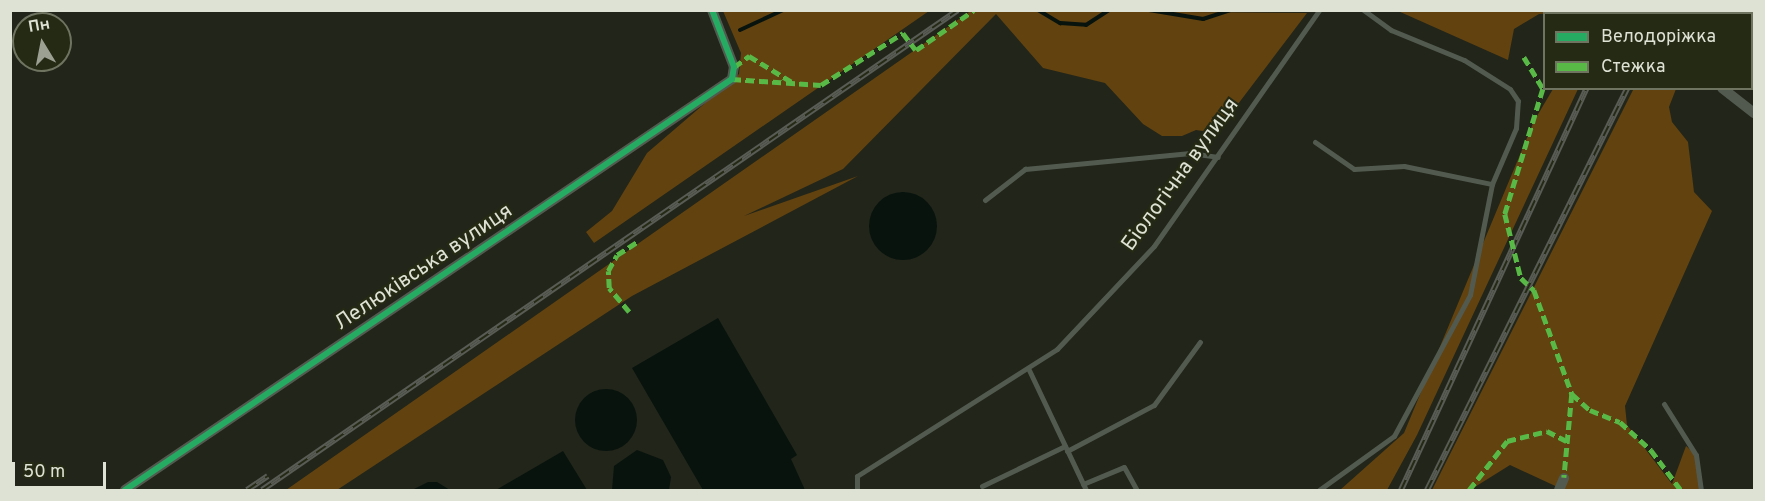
<!DOCTYPE html>
<html>
<head>
<meta charset="utf-8">
<style>
  body { margin:0 }
  #map { position:relative; width:1765px; height:501px; overflow:hidden; background:#222519; font-family:Overpass,sans-serif }
  div>[style] { position:absolute }
  .green>* { inset:0; background:#62420f }
  .water>* { inset:0; background:#08130e }
  .round { border-radius:50% }
  .stream>* { height:4px; margin:-2px; padding:0 2px; transform-origin:2px; border-radius:2px; background:#08130e }
  .lane>* { height:5px; margin:-2.5px; padding:0 2.5px; transform-origin:2.5px; border-radius:2.5px; background:#525a50 }
  .street>* { height:10px; margin:-5px; padding:0 5px; transform-origin:5px; border-radius:5px; background:#525a50 }
  .rail>* { height:6px; margin-top:-3px; transform-origin:0; background:repeating-linear-gradient(90deg,#252a14 0 11px,#585c54 0 22px); box-sizing:border-box; border-block:2px solid #585c54 }
  .quiet>* { height:4.5px; margin-top:-2.25px; transform-origin:0; background:repeating-linear-gradient(90deg,#58b947 0 9px,transparent 0 13.5px) }
  .cycleway>* { height:6px; margin:-3px; padding:0 3px; transform-origin:3px; border-radius:3px; background:#26ab63 }
  span { translate:-50% -50%; white-space:nowrap; text-align:center; line-height:1.15; -webkit-text-stroke:4.5px #252a14; paint-order:stroke }
  .street-label { font-size:21px; color:#dee2d4 }
  .frame { position:absolute; inset:0; border:12px solid #dee2d4; pointer-events:none }
  .legend { position:absolute; left:1543px; top:12px; width:210px; height:78px; box-sizing:border-box; background:#252a14; border:2px solid #6f7461; margin:0; padding:8px 10px; list-style:none; font-size:18px; color:#dee2d4 }
  .legend li { display:flex; align-items:center; gap:12px; height:30px }
  .legend b { width:30px; border:2px solid #6f7461 }
  .north { position:absolute; left:12px; top:12px; width:60px; height:60px; box-sizing:border-box; background:#252a14; border:2px solid #6f7461; border-radius:50%; rotate:350deg; font-size:16px; font-weight:700; line-height:24px; text-align:center; color:#dee2d4 }
  .north::after { content:''; display:block; margin:auto; width:21px; height:27px; background:#9ca093; clip-path:polygon(50% 0,100% 100%,50% 72%,0 100%) }
  .scale { position:absolute; left:12px; top:462px; width:94px; height:27px; box-sizing:border-box; border:3px solid #dee2d4; border-top:0; padding-left:8px; font-size:18px; line-height:21px; white-space:nowrap; color:#dee2d4; -webkit-text-stroke:4px #252a14; paint-order:stroke }
</style>
</head>
<body>
<div id="map">
  <div class="green">
    <i style="clip-path:polygon(972px 10px,1307px 13px,1216px 133px,1196px 130px,1182px 136px,1162px 136px,1143px 124px,1105px 83px,1043px 68px,996px 14px,843px 169px,744px 216px,858px 176px,632px 296px,337px 490px,286px 490px)"></i>
    <i style="clip-path:polygon(723px 11px,929px 11px,594px 243px,586px 232px,612px 211px,647px 153px,739px 74px,741px 53px)"></i>
    <i style="clip-path:polygon(1398px 11px,1650px 11px,1539px 14px,1514px 29px,1508px 60px)"></i>
    <i style="clip-path:polygon(1553px 89px,1578px 89px,1417px 435px,1387px 490px,1340px 490px,1404px 433px,1534px 121px)"></i>
    <i style="clip-path:polygon(1676px 89px,1669px 107px,1672px 122px,1688px 142px,1694px 192px,1712px 211px,1625px 406px,1627px 425px,1672px 484px,1686px 446px,1696px 455px,1701px 490px,1564px 490px,1510px 465px,1470px 490px,1432px 490px,1633px 90px)"></i>
  </div>
  <div class="water">
    <i class="round" style="left:869px;top:192px;width:68px;height:68px"></i>
    <i style="clip-path:polygon(718px 318px,797px 455px,791px 459px,805px 490px,703px 490px,632px 368px)"></i>
    <i class="round" style="left:575px;top:389px;width:62px;height:62px"></i>
    <i style="clip-path:polygon(637px 450px,663px 460px,671px 477px,669px 490px,612px 490px,614px 466px)"></i>
    <i style="clip-path:polygon(563px 451px,587px 490px,496px 490px)"></i>
    <i style="clip-path:polygon(428px 482px,437px 482px,450px 490px,412px 490px)"></i>
  </div>
  <div class="stream">
    <i style="left:1038px;top:10px;width:26px;rotate:31deg"></i>
    <i style="left:1060px;top:23px;width:26px;rotate:4deg"></i>
    <i style="left:1086px;top:25px;width:27px;rotate:-33deg"></i>
    <i style="left:1149px;top:10px;width:55px;rotate:9.5deg"></i>
    <i style="left:1203px;top:19px;width:28px;rotate:-18deg"></i>
    <i style="left:740px;top:30px;width:47px;rotate:-24.9deg"></i>
  </div>
  <div class="lane">
    <i style="left:1315px;top:142px;width:47px;rotate:34.7deg"></i>
    <i style="left:1354px;top:169px;width:50px;rotate:-3.4deg"></i>
    <i style="left:1404px;top:166px;width:90px;rotate:11.6deg"></i>
    <i style="left:985px;top:200px;width:51px;rotate:-37.8deg"></i>
    <i style="left:1025px;top:169px;width:166px;rotate:-5.5deg"></i>
    <i style="left:1190px;top:153px;width:28px;rotate:8deg"></i>
    <i style="left:1029px;top:370px;width:133px;rotate:64.6deg"></i>
    <i style="left:1664px;top:404px;width:60px;rotate:57.9deg"></i>
    <i style="left:1696px;top:455px;width:35px;rotate:82deg"></i>
    <i style="left:1067px;top:451px;width:98px;rotate:-27.9deg"></i>
    <i style="left:1154px;top:405px;width:78px;rotate:-53.9deg"></i>
    <i style="left:1083px;top:484px;width:44px;rotate:-22.5deg"></i>
    <i style="left:1124px;top:467px;width:26px;rotate:61deg"></i>
    <i style="left:982px;top:486px;width:92px;rotate:-25.7deg"></i>
    <i style="left:857px;top:490px;width:14px;rotate:-90deg"></i>
    <i style="left:857px;top:476px;width:237px;rotate:-32.4deg"></i>
    <i style="left:1057px;top:349px;width:141px;rotate:-46.7deg"></i>
    <i style="left:1154px;top:246px;width:288px;rotate:-55deg"></i>
    <i style="left:1319px;top:490px;width:92px;rotate:-35.8deg"></i>
    <i style="left:1394px;top:436px;width:160px;rotate:-61.7deg"></i>
    <i style="left:1470px;top:295px;width:113px;rotate:-78.8deg"></i>
    <i style="left:1492px;top:184px;width:61px;rotate:-66.8deg"></i>
    <i style="left:1516px;top:128px;width:27px;rotate:-86deg"></i>
    <i style="left:1518px;top:101px;width:14px;rotate:-124deg"></i>
    <i style="left:1510px;top:89px;width:54px;rotate:-147.8deg"></i>
    <i style="left:1464px;top:60px;width:79px;rotate:-157.7deg"></i>
    <i style="left:1391px;top:30px;width:34px;rotate:-144deg"></i>
  </div>
  <div class="street">
    <i style="left:1752px;top:33px;width:2px;rotate:-27deg"></i>
    <i style="left:1722px;top:88px;width:41px;rotate:38deg"></i>
    <i style="left:125px;top:490px;width:733px;rotate:-34.1deg"></i>
    <i style="left:732px;top:79px;width:12px;rotate:-81deg"></i>
    <i style="left:734px;top:67px;width:61px;rotate:-111.1deg"></i>
    <i style="left:1559px;top:490px;width:13px;rotate:-67deg"></i>
  </div>
  <div class="rail">
    <i style="left:1620px;top:14px;width:4px;rotate:-63deg"></i>
    <i style="left:1665px;top:14px;width:4px;rotate:-76deg"></i>
    <i style="left:247px;top:490px;width:25px;rotate:-34deg"></i>
    <i style="left:262px;top:490px;width:845px;rotate:-34.59deg"></i>
    <i style="left:1401px;top:490px;width:443px;rotate:-65.2deg"></i>
    <i style="left:1427px;top:490px;width:449px;rotate:-63.5deg"></i>
  </div>
  <div class="quiet">
    <i style="left:1524px;top:57px;width:37px;rotate:59deg"></i>
    <i style="left:1543px;top:89px;width:131px;rotate:106.9deg"></i>
    <i style="left:1505px;top:214px;width:66px;rotate:76deg"></i>
    <i style="left:1521px;top:278px;width:18px;rotate:43deg"></i>
    <i style="left:1534px;top:290px;width:111px;rotate:69.9deg"></i>
    <i style="left:1572px;top:394px;width:84px;rotate:95.4deg"></i>
    <i style="left:734px;top:67px;width:19px;rotate:-36deg"></i>
    <i style="left:749px;top:56px;width:50px;rotate:31.2deg"></i>
    <i style="left:732px;top:79px;width:89px;rotate:3.9deg"></i>
    <i style="left:821px;top:85px;width:97px;rotate:-32.4deg"></i>
    <i style="left:903px;top:33px;width:21px;rotate:53deg"></i>
    <i style="left:916px;top:50px;width:70px;rotate:-34.6deg"></i>
    <i style="left:1617px;top:88px;width:18px"></i>
    <i style="left:629px;top:312px;width:31px;rotate:-130deg"></i>
    <i style="left:609px;top:288px;width:17px;rotate:-93deg"></i>
    <i style="left:608px;top:271px;width:18px;rotate:-61deg"></i>
    <i style="left:617px;top:255px;width:24px;rotate:-33deg"></i>
    <i style="left:1572px;top:394px;width:24px;rotate:42deg"></i>
    <i style="left:1590px;top:410px;width:32px;rotate:22deg"></i>
    <i style="left:1620px;top:422px;width:42px;rotate:42.1deg"></i>
    <i style="left:1651px;top:450px;width:50px;rotate:53.1deg"></i>
    <i style="left:1469px;top:490px;width:62px;rotate:-52.2deg"></i>
    <i style="left:1507px;top:441px;width:41px;rotate:-14deg"></i>
    <i style="left:1547px;top:431px;width:22px;rotate:27deg"></i>
  </div>
  <div class="cycleway">
    <i style="left:125px;top:490px;width:733px;rotate:-34.1deg"></i>
    <i style="left:732px;top:79px;width:12px;rotate:-81deg"></i>
    <i style="left:734px;top:67px;width:61px;rotate:-111.1deg"></i>
  </div>
  <div class="street-label">
    <span style="left:1181px;top:175px;rotate:-54deg">Біологічна вулиця</span>
    <span style="left:424px;top:268px;rotate:-34deg">Лелюківська вулиця</span>
  </div>
  <div class="frame"></div>
  <ul class="legend">
  <li><b style="height:8px;background:#26ab63"></b>Велодоріжка</li>
  <li><b style="height:8px;background:#58b947"></b>Стежка</li>
  </ul>
  <div class="north">Пн</div>
  <div class="scale">50 m</div>
</div>
</body>
</html>
